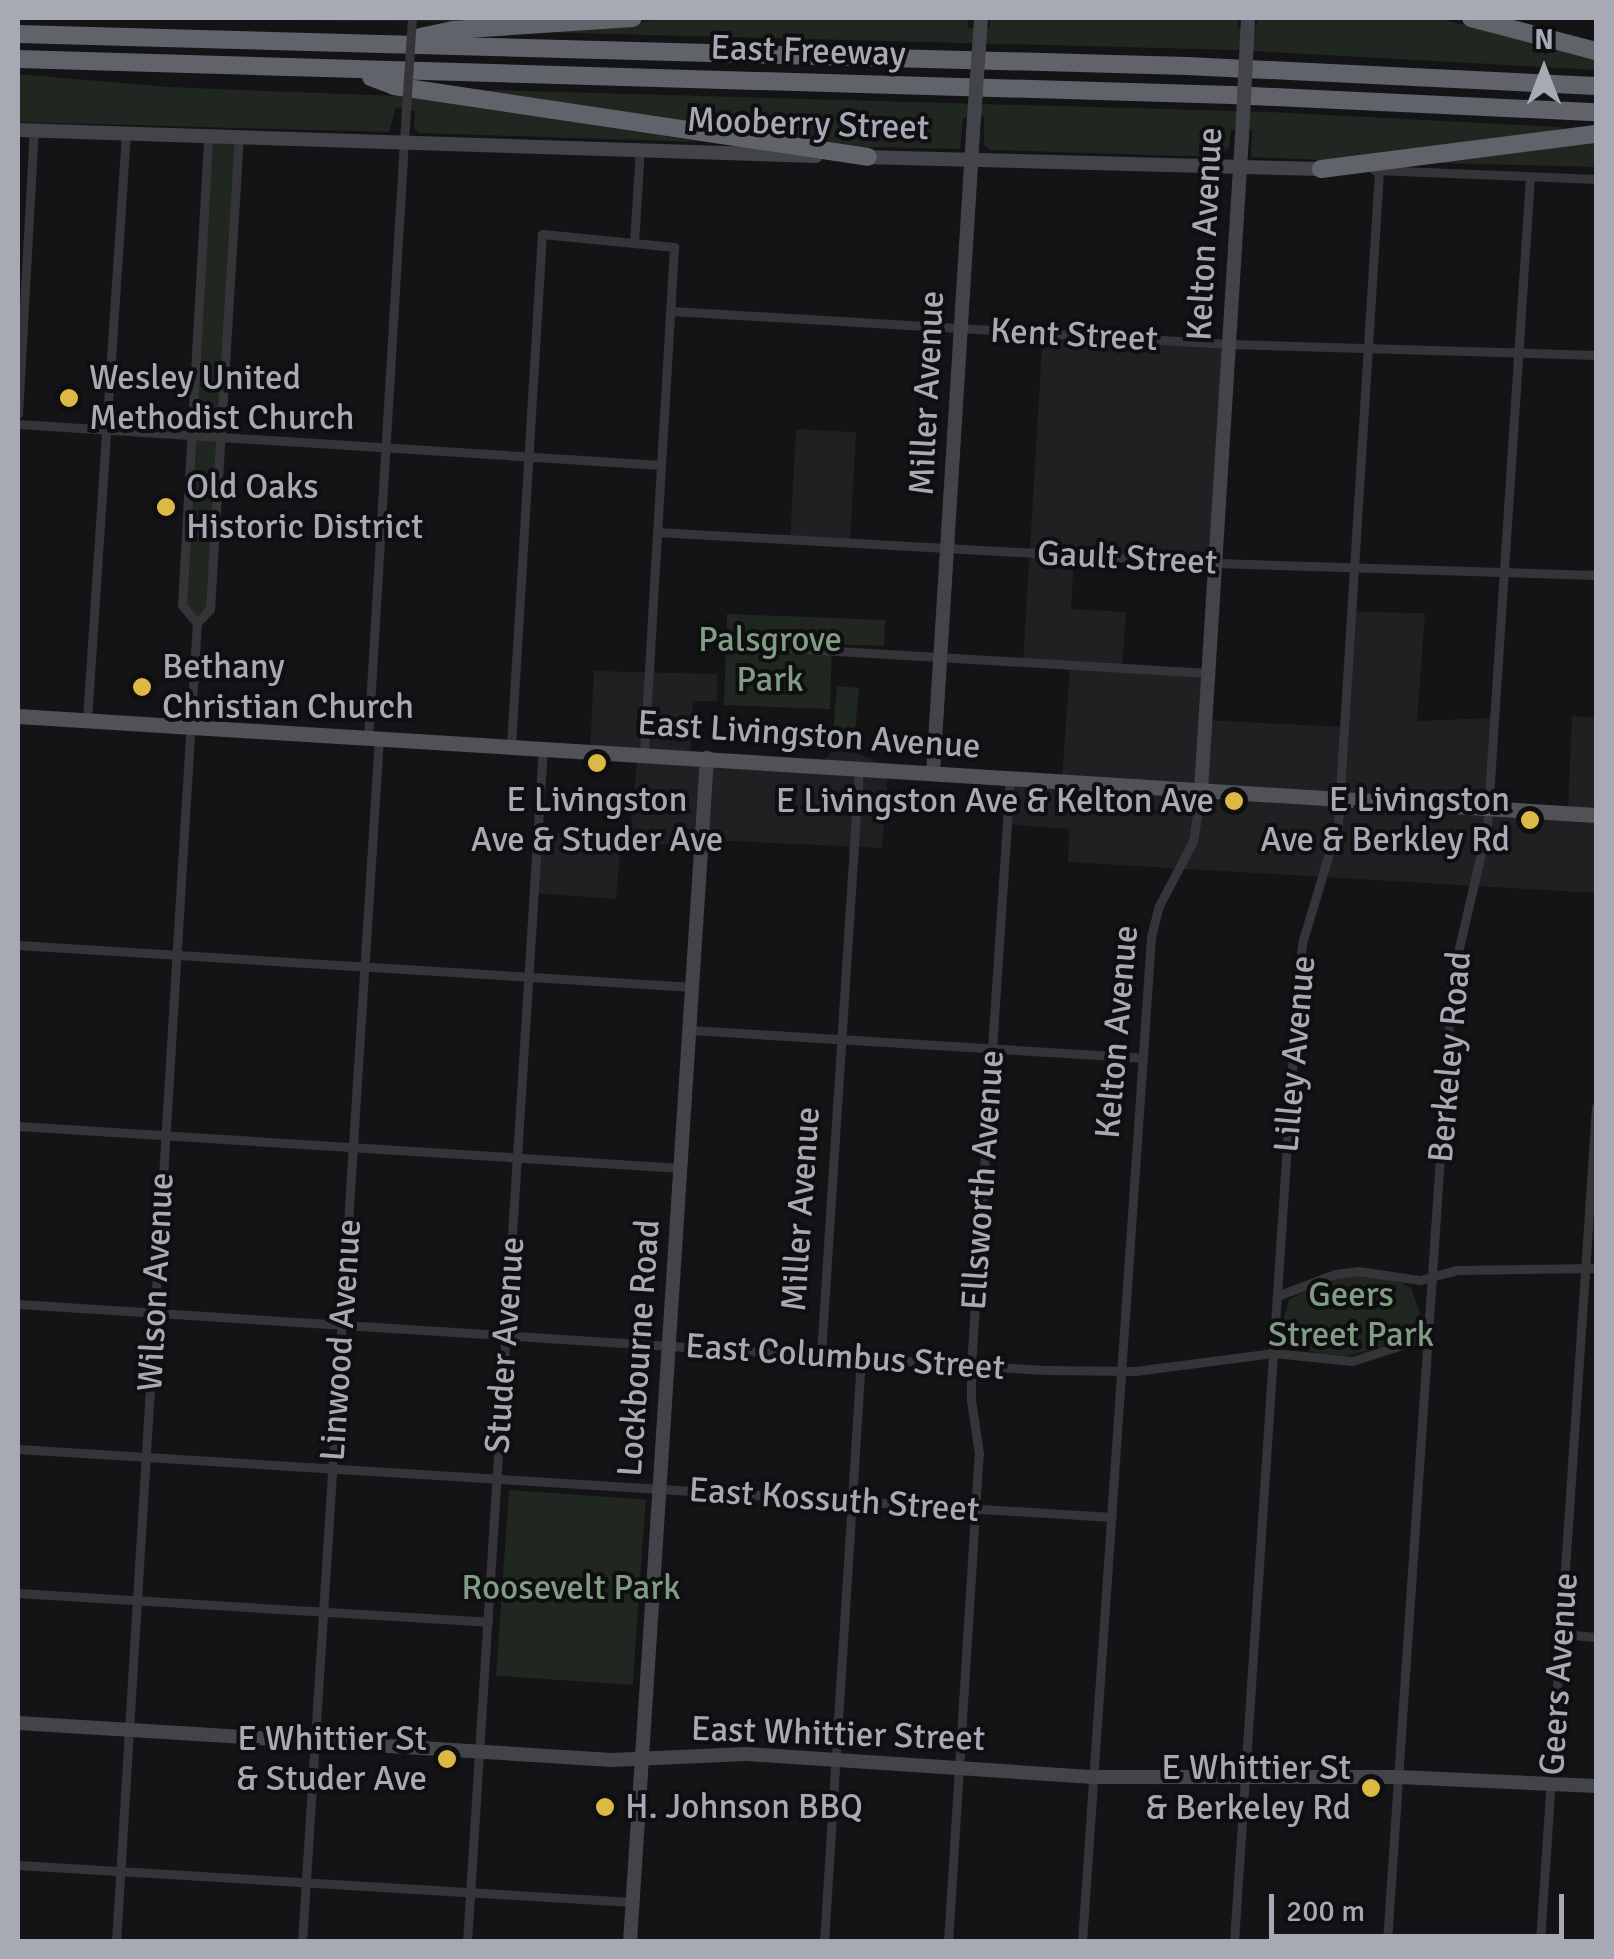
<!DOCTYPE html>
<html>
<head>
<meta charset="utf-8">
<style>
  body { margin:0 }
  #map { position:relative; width:1614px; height:1959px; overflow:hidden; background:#141315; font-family:Signika,sans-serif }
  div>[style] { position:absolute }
  .built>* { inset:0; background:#202022; transform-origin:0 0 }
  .green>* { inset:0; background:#202721; transform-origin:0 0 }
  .street>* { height:9px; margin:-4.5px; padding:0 4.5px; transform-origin:4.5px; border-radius:4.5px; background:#353539 }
  .secondary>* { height:14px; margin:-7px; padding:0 7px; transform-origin:7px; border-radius:7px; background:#434449 }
  .primary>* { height:15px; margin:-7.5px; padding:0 7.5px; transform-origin:7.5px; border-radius:7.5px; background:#515258 }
  .highway>* { height:18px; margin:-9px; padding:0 9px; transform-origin:9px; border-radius:9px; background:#61636a }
  .street-bridge>* { height:9px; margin:-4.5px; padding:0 4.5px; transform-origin:4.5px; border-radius:4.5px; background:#353539 }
  .secondary-bridge>* { height:14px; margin:-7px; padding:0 7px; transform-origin:7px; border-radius:7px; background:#434449 }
  .dots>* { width:28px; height:28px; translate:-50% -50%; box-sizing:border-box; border:5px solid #0f0e10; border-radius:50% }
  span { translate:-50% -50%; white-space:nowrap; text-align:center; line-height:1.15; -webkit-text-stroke:8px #0f0e10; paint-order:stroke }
  .street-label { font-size:35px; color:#a7a9b4 }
  .poi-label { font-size:35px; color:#a7a9b4 }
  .left { translate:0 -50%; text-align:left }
  .right { translate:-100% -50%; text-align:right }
  .park-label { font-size:35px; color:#809d84 }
  .frame { position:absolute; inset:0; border:20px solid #a7a9b4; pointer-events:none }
  .north { position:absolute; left:1494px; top:20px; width:100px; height:100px; -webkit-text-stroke:8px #0f0e10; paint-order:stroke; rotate:0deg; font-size:28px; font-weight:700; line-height:40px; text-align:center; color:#a7a9b4 }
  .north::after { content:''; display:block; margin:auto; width:35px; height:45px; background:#a7a9b4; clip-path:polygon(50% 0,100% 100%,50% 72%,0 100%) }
  .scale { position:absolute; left:1269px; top:1894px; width:295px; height:45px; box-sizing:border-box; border:5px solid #a7a9b4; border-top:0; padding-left:12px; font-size:30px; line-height:35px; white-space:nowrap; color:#a7a9b4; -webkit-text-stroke:8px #0f0e10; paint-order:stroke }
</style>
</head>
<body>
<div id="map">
  <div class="built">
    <i style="clip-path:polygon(1043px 331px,1227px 344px,1216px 565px,1074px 556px,1071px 609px,1126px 612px,1122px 669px,1207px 674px,1204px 720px,1342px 727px,1350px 612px,1425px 613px,1417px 721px,1494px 718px,1488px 805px,1568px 810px,1572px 716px,1596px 718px,1596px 893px,1068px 862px,1069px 829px,1004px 824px,1009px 776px,1062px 779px,1070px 666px,1023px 663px)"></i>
    <i style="left:796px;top:429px;width:60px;height:110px;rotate:3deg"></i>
    <i style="clip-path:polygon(594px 671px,717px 674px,717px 701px,693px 701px,690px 756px,821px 763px,833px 751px,855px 752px,888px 767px,882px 848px,711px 840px,699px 846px,621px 842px,616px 899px,532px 893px,535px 832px,630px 836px,638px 754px,590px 751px)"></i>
  </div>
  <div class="green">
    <i style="clip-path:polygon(68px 18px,564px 18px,477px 22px)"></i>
    <i style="clip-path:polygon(678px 18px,968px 18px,968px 28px,989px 28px,991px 18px,1238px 18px,1238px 28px,1254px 30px,1259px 18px,1435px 18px,1596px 56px,1596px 70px,1236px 50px,535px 32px)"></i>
    <i style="clip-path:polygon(18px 74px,168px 87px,422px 97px,701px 142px,419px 133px,414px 128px,415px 111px,396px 107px,389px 132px,18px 122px)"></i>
    <i style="clip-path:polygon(489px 90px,1269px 112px,1562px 127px,1562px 131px,1322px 160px,1251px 157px,1252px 130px,1231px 130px,1229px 147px,1217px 157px,990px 150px,984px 145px,984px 116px,963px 118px,960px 149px,831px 146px,489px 95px)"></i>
    <i style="clip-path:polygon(210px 139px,237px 140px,208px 611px,197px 622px,183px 604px)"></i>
    <i style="clip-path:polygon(1596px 141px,1596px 167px,1406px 162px)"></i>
    <i style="clip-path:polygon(727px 614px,885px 620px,884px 646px,832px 644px,830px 709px,724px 705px)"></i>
    <i style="left:837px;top:686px;width:22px;height:65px;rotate:5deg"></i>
    <i style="clip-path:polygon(1358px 1274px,1394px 1279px,1411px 1288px,1420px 1313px,1411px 1332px,1390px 1345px,1347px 1356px,1319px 1354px,1292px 1344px,1282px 1325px,1289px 1300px,1324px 1280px)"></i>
    <i style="left:509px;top:1490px;width:137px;height:186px;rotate:4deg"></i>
  </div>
  <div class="street">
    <i style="left:1374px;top:170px;width:222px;rotate:2.3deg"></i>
    <i style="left:634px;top:243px;width:95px;rotate:-86.4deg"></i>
    <i style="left:671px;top:311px;width:559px;rotate:3.38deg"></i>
    <i style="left:1229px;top:344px;width:367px;rotate:1.7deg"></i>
    <i style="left:18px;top:414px;width:283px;rotate:-86.8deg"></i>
    <i style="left:18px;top:424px;width:644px;rotate:3.65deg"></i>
    <i style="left:657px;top:532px;width:560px;rotate:3.17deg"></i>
    <i style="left:1216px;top:563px;width:380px;rotate:1.8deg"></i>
    <i style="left:197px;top:623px;width:23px;rotate:-130deg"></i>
    <i style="left:182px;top:605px;width:471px;rotate:-86.8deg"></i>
    <i style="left:719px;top:644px;width:490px;rotate:3.4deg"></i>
    <i style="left:87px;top:720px;width:588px;rotate:-86.2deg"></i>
    <i style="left:368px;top:738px;width:614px;rotate:-86.55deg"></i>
    <i style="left:511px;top:746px;width:513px;rotate:-86.54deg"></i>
    <i style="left:542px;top:234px;width:133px;rotate:5.6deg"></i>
    <i style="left:674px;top:247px;width:508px;rotate:93.39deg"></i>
    <i style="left:18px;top:945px;width:676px;rotate:3.56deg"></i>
    <i style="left:690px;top:1030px;width:453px;rotate:3.5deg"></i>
    <i style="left:18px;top:1126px;width:664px;rotate:3.62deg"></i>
    <i style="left:1277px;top:1296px;width:62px;rotate:-20.8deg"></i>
    <i style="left:1335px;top:1274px;width:23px;rotate:-7deg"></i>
    <i style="left:1358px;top:1271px;width:63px;rotate:8.3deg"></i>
    <i style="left:1420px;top:1280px;width:38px;rotate:-15deg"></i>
    <i style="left:1457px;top:1270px;width:139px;rotate:-0.8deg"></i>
    <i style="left:18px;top:1304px;width:1029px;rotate:3.68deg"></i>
    <i style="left:1045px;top:1370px;width:90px;rotate:0.6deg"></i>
    <i style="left:1135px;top:1371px;width:140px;rotate:-7.4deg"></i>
    <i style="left:1274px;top:1353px;width:78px;rotate:5.9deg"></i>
    <i style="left:1352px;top:1361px;width:79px;rotate:-17.7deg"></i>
    <i style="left:821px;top:1354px;width:587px;rotate:-86.29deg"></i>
    <i style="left:18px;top:1449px;width:1096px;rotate:3.56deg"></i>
    <i style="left:18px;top:1593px;width:471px;rotate:3.5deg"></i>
    <i style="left:1561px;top:1634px;width:35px;rotate:5deg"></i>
    <i style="left:18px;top:1865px;width:615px;rotate:3.45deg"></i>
    <i style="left:116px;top:1942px;width:1321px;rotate:-86.49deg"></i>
    <i style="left:197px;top:623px;width:19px;rotate:-47deg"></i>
    <i style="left:210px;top:609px;width:474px;rotate:-86.5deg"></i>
    <i style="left:302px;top:1942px;width:1206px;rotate:-86.34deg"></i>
    <i style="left:467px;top:1942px;width:1196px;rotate:-86.36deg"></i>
    <i style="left:824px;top:1942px;width:586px;rotate:-86.38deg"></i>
    <i style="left:948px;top:1942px;width:489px;rotate:-86.4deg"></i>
    <i style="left:979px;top:1454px;width:55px;rotate:-98.4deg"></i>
    <i style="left:971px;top:1400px;width:34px;rotate:-90deg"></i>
    <i style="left:971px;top:1366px;width:589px;rotate:-86.21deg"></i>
    <i style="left:1082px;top:1942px;width:1007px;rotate:-86.07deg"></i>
    <i style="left:1151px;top:937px;width:32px;rotate:-76deg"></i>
    <i style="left:1159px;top:906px;width:73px;rotate:-62.4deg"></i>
    <i style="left:1193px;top:841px;width:52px;rotate:-81.1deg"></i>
    <i style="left:1234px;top:1942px;width:965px;rotate:-86.2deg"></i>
    <i style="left:1298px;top:979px;width:39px;rotate:-83deg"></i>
    <i style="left:1303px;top:940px;width:122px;rotate:-73.3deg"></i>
    <i style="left:1338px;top:823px;width:653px;rotate:-86.4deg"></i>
    <i style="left:1387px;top:1942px;width:966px;rotate:-86.14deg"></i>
    <i style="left:1452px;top:978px;width:155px;rotate:-76.9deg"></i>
    <i style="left:1487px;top:827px;width:652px;rotate:-86.22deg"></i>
    <i style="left:1540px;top:1942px;width:837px;rotate:-86.16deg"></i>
  </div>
  <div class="secondary">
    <i style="left:18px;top:130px;width:798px;rotate:1.87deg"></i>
    <i style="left:862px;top:157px;width:459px;rotate:1.5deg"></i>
    <i style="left:933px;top:773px;width:641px;rotate:-86.42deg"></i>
    <i style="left:1201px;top:790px;width:654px;rotate:-86.41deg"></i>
    <i style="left:18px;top:1723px;width:595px;rotate:3.56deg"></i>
    <i style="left:612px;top:1760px;width:134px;rotate:-2.6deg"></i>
    <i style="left:746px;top:1754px;width:349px;rotate:3.8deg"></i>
    <i style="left:1094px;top:1777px;width:304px"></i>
    <i style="left:1398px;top:1777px;width:198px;rotate:2.6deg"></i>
    <i style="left:630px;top:1942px;width:1187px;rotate:-86.28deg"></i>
  </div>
  <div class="primary">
    <i style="left:18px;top:716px;width:1581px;rotate:3.59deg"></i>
  </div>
  <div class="highway">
    <i style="left:1471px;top:18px;width:129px;rotate:14.8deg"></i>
    <i style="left:18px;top:34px;width:1169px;rotate:1.57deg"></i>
    <i style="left:1187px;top:66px;width:409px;rotate:2.8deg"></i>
    <i style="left:420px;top:37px;width:34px;rotate:-12deg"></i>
    <i style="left:453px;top:30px;width:180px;rotate:-3.8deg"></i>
    <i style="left:18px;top:59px;width:1214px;rotate:1.7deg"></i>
    <i style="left:1231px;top:95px;width:365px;rotate:2.7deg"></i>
    <i style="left:371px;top:77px;width:25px;rotate:21deg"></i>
    <i style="left:394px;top:86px;width:479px;rotate:8.5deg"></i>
    <i style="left:1321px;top:169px;width:277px;rotate:-7.3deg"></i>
  </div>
  <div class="street-bridge">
    <i style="left:405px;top:125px;width:107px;rotate:-86.3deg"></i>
  </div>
  <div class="secondary-bridge">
    <i style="left:973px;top:133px;width:115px;rotate:-86deg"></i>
    <i style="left:1242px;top:137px;width:119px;rotate:-87.1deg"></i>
  </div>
  <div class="dots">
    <i style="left:69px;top:398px;background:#dcb944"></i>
    <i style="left:166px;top:507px;background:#dcb944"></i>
    <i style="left:142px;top:687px;background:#dcb944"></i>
    <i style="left:597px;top:763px;background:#dcb944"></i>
    <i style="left:1234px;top:801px;background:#dcb944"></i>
    <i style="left:1530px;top:820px;background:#dcb944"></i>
    <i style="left:447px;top:1759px;background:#dcb944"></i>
    <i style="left:1371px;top:1788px;background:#dcb944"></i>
    <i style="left:605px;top:1807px;background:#dcb944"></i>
  </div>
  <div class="street-label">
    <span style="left:808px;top:51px;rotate:2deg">East Freeway</span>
    <span style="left:808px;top:124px;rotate:2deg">Mooberry Street</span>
    <span style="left:1205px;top:234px;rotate:-87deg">Kelton Avenue</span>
    <span style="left:1074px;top:335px;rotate:3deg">Kent Street</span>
    <span style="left:927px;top:393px;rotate:-87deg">Miller Avenue</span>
    <span style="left:1127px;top:558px;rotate:3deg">Gault Street</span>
    <span style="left:809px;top:735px;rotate:4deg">East Livingston Avenue</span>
    <span style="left:1117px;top:1032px;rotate:-85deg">Kelton Avenue</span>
    <span style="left:1295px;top:1054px;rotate:-85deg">Lilley Avenue</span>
    <span style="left:1450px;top:1057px;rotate:-85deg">Berkeley Road</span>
    <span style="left:983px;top:1180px;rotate:-86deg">Ellsworth Avenue</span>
    <span style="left:801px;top:1209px;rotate:-86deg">Miller Avenue</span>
    <span style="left:156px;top:1282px;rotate:-87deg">Wilson Avenue</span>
    <span style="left:341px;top:1340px;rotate:-86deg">Linwood Avenue</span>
    <span style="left:505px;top:1345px;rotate:-86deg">Studer Avenue</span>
    <span style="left:639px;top:1348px;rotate:-86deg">Lockbourne Road</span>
    <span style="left:845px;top:1357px;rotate:4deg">East Columbus Street</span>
    <span style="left:834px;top:1500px;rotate:4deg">East Kossuth Street</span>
    <span style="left:1559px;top:1674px;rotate:-86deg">Geers Avenue</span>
    <span style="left:838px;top:1734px;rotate:2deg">East Whittier Street</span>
  </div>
  <div class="poi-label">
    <span class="left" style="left:89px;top:398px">Wesley United<br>Methodist Church</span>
    <span class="left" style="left:186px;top:507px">Old Oaks<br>Historic District</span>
    <span class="left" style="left:162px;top:687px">Bethany<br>Christian Church</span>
    <span style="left:597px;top:820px">E Livingston<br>Ave &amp; Studer Ave</span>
    <span class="right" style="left:1510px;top:820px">E Livingston<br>Ave &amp; Berkley Rd</span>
    <span class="right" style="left:1214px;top:801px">E Livingston Ave &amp; Kelton Ave</span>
    <span class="right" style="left:427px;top:1759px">E Whittier St<br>&amp; Studer Ave</span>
    <span class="right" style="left:1351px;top:1788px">E Whittier St<br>&amp; Berkeley Rd</span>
    <span class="left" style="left:625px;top:1807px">H. Johnson BBQ</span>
  </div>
  <div class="park-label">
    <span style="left:770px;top:660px">Palsgrove<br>Park</span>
    <span style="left:1351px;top:1315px">Geers<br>Street Park</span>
    <span style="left:571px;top:1588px">Roosevelt Park</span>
  </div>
  <div class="frame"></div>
  <div class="north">N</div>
  <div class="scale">200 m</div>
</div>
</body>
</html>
